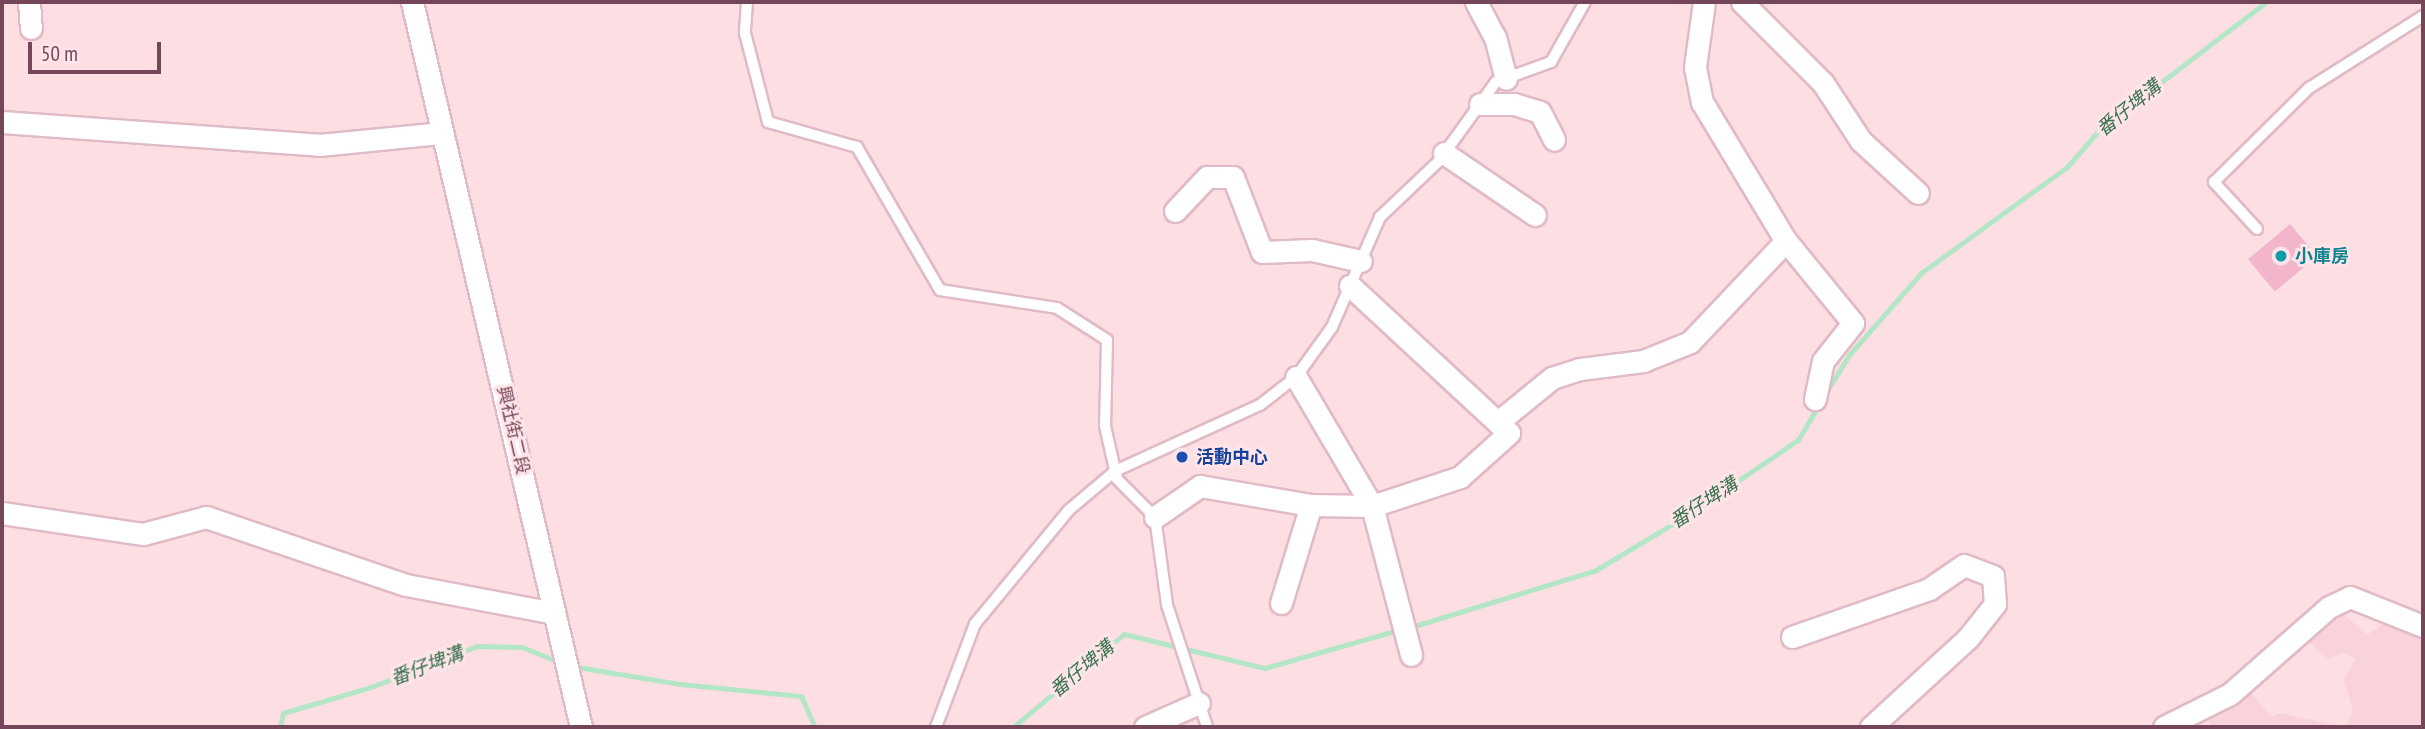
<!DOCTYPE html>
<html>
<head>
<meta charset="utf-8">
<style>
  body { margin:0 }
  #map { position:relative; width:2425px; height:729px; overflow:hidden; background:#fddee3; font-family:"PT Sans Narrow","Noto Sans TC",sans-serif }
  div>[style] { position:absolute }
  .residential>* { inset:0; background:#f9d2db }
  .stream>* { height:5px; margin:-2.5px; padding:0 2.5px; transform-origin:2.5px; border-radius:2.5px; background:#b3e6c6 }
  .building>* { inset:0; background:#f3b5cc; transform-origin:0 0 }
  .roads { filter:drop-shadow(2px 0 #e0bac6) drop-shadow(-2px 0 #e0bac6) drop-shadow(0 2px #e0bac6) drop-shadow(0 -2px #e0bac6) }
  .lane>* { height:10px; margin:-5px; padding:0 5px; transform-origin:5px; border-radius:5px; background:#fff }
  .street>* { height:21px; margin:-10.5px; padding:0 10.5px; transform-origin:10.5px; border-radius:10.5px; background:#fff }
  .dots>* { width:19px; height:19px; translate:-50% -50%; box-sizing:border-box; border:4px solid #ffe5e9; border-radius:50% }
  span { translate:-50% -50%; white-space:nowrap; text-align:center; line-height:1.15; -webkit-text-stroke:6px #ffe5e9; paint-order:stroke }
  .culture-label { font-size:18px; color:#0d838f; font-weight:700 }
  .left { translate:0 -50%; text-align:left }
  .street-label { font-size:18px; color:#734659 }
  .transit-label { font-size:18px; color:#164399; font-weight:700 }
  .water-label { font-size:19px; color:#38724e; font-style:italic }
  .frame { position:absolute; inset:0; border:4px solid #734659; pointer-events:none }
  .scale { position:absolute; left:28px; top:42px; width:133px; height:32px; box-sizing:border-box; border:4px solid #734659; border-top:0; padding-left:9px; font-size:21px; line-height:24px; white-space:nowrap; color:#734659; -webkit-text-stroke:5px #ffe5e9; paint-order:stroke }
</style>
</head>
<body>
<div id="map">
  <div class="residential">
    <i style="clip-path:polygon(2339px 610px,2367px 635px,2389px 620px,2423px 630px,2423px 727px,2346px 727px,2353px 711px,2344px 679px,2356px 659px,2342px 653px,2328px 659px,2306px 640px)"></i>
    <i style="clip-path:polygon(2247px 688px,2271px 717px,2280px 713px,2344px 727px,2213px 727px,2207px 719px)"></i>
  </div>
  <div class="stream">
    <i style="left:1825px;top:394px;width:46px;rotate:-58.4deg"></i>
    <i style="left:1849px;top:355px;width:109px;rotate:-48.7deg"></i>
    <i style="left:1921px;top:273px;width:180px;rotate:-36deg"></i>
    <i style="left:2067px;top:167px;width:50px;rotate:-49deg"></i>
    <i style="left:2100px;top:129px;width:209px;rotate:-37.4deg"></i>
    <i style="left:1408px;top:628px;width:197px;rotate:-17.1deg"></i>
    <i style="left:1596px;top:570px;width:105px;rotate:-31deg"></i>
    <i style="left:1686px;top:516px;width:135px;rotate:-34.2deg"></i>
    <i style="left:1798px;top:440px;width:43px;rotate:-59.3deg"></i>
    <i style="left:571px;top:666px;width:110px;rotate:9.4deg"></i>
    <i style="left:680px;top:684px;width:122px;rotate:5.7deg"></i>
    <i style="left:801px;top:696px;width:34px;rotate:66deg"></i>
    <i style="left:280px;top:727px;width:14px;rotate:-78deg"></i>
    <i style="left:283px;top:713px;width:92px;rotate:-16.5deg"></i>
    <i style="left:371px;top:687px;width:114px;rotate:-21.1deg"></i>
    <i style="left:477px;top:646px;width:45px;rotate:1.3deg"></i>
    <i style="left:522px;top:647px;width:40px;rotate:22deg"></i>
    <i style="left:1013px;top:727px;width:145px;rotate:-40deg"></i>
    <i style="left:1124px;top:634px;width:145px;rotate:13.6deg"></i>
    <i style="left:1265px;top:668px;width:138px;rotate:-15.9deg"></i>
  </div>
  <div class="building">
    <i style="left:2290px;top:224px;width:42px;height:55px;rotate:50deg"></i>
  </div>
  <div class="roads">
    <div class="lane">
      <i style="left:747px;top:2px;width:31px;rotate:94deg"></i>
      <i style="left:745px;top:33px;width:92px;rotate:75.5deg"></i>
      <i style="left:768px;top:122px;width:92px;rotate:15.7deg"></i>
      <i style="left:857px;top:147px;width:165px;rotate:59.9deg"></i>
      <i style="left:940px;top:290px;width:118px;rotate:8.7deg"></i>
      <i style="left:1057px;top:308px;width:59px;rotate:32.6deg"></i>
      <i style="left:1107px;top:340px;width:86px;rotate:91.3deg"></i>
      <i style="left:1105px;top:426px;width:54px;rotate:77.2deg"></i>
      <i style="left:1117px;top:479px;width:54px;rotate:45deg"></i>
      <i style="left:1155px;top:517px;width:89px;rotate:82.2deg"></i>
      <i style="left:1167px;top:605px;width:128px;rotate:71.8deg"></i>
      <i style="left:2257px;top:229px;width:64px;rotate:-132.5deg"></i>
      <i style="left:2214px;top:182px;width:134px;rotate:-44.7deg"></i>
      <i style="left:2309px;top:88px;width:135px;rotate:-32.3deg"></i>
      <i style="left:936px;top:727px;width:110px;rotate:-69.3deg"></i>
      <i style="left:975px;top:624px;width:148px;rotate:-50.5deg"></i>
      <i style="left:1069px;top:510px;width:60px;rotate:-40.3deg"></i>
      <i style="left:1115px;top:471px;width:159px;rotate:-24.5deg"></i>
      <i style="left:1260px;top:405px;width:46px;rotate:-37.9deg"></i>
      <i style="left:1296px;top:377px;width:62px;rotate:-54.2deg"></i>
      <i style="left:1332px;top:327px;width:120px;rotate:-66.4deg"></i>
      <i style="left:1380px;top:217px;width:80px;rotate:-43.5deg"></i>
      <i style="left:1438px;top:162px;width:99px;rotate:-54.1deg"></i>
      <i style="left:1496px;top:82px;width:59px;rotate:-20deg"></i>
      <i style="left:1551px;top:62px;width:69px;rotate:-60.5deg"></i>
    </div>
    <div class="street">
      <i style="left:29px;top:2px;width:26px;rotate:86deg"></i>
      <i style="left:412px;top:2px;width:744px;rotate:76.88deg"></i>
      <i style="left:1476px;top:2px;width:40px;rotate:62deg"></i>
      <i style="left:1495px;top:37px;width:43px;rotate:75.3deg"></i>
      <i style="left:1704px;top:2px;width:66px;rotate:97.9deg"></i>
      <i style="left:1695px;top:67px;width:36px;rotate:79deg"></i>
      <i style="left:1702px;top:102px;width:162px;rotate:58.9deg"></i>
      <i style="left:1786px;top:241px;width:106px;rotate:50.7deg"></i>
      <i style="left:1853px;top:323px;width:48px;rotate:128.3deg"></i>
      <i style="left:1823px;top:361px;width:39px;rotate:102deg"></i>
      <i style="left:1742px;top:2px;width:115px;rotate:45deg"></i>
      <i style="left:1823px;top:83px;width:69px;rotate:56.8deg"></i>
      <i style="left:1861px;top:141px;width:77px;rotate:42.4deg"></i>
      <i style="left:1480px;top:104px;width:34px"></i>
      <i style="left:1514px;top:104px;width:27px;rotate:17deg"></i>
      <i style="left:1540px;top:112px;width:31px;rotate:63deg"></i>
      <i style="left:2px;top:122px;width:318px;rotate:4.1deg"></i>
      <i style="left:319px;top:145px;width:124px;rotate:-5.6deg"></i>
      <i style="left:1444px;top:153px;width:110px;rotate:34.3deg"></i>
      <i style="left:1175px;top:211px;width:47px;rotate:-46.7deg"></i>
      <i style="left:1207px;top:177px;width:26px"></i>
      <i style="left:1233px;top:177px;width:80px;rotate:68.9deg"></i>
      <i style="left:1262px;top:252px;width:50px;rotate:-2.3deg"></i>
      <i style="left:1312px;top:250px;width:50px;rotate:12.7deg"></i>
      <i style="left:1296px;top:377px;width:150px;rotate:59.5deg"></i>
      <i style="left:1372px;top:506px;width:154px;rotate:75.3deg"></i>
      <i style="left:1498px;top:422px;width:70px;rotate:-39.2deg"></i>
      <i style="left:1552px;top:378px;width:29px;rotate:-18deg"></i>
      <i style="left:1580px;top:369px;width:64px;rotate:-7.2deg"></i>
      <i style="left:1643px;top:361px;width:51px;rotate:-22deg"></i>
      <i style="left:1690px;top:342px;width:139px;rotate:-46.5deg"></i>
      <i style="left:2px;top:513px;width:143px;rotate:8.5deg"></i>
      <i style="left:143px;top:534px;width:65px;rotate:-15.1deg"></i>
      <i style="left:206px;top:517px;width:211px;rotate:18.8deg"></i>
      <i style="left:406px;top:585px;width:151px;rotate:10.7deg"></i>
      <i style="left:1155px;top:517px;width:55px;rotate:-34.6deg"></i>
      <i style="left:1200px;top:486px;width:113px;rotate:9.7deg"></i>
      <i style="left:1311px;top:505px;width:61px;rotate:0.9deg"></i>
      <i style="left:1372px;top:506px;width:93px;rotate:-18.2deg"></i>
      <i style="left:1460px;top:477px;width:66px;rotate:-41.9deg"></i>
      <i style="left:1509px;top:433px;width:217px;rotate:-137.2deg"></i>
      <i style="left:1281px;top:603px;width:102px;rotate:-73deg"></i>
      <i style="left:1792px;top:637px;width:145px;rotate:-19.3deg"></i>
      <i style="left:1929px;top:589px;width:42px;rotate:-34.4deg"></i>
      <i style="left:1964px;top:565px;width:31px;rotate:21deg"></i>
      <i style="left:1993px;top:576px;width:28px;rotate:86deg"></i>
      <i style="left:1995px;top:604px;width:43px;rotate:128.5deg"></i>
      <i style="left:1968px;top:638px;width:132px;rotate:137.5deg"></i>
      <i style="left:1145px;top:727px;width:59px;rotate:-24deg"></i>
      <i style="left:2164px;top:727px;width:74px;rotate:-26.6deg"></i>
      <i style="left:2230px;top:694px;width:132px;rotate:-41.3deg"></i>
      <i style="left:2329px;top:607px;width:23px;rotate:-25deg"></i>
      <i style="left:2350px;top:597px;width:79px;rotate:21.7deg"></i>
    </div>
  </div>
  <div class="dots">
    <i style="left:2281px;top:256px;background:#0f9aa8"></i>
    <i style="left:1182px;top:457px;background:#1a4fb4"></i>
  </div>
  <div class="culture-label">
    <span class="left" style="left:2295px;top:256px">小庫房</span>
  </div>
  <div class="street-label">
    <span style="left:513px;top:430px;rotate:77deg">興社街二段</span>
  </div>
  <div class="transit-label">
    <span class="left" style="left:1196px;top:457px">活動中心</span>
  </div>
  <div class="water-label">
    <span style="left:2129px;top:108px;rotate:-39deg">番仔埤溝</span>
    <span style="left:1704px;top:503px;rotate:-33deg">番仔埤溝</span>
    <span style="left:427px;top:666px;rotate:-21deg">番仔埤溝</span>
    <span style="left:1082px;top:669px;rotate:-40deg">番仔埤溝</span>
  </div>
  <div class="frame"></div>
  <div class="scale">50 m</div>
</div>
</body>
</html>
